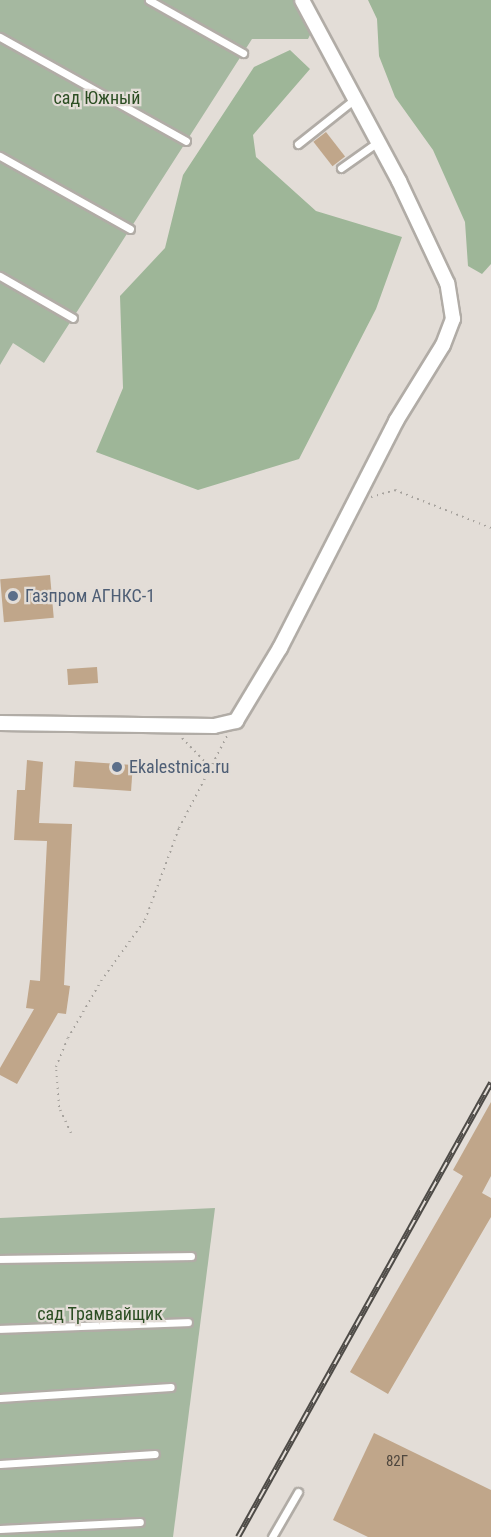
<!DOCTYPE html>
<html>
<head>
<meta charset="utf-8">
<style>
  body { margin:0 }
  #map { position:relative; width:491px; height:1537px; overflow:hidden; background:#e3ddd7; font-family:"Roboto Condensed",sans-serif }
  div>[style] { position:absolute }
  .green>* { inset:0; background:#a5b8a0 }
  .forest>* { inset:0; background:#9eb698 }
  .building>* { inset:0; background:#c0a68a; transform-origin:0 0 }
  .path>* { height:2px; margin-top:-1px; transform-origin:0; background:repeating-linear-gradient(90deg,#a6a29d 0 1.5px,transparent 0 6px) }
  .roads { filter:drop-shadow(2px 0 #b1aca6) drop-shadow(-2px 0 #b1aca6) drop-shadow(0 2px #b1aca6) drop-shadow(0 -2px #b1aca6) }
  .service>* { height:7px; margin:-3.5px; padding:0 3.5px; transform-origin:3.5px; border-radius:3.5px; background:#fff }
  .minor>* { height:14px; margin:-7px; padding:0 7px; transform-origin:7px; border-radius:7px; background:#fff }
  .rail>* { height:6px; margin-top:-3px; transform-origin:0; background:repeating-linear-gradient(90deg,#e3ddd7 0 11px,#4e4b47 0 22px); box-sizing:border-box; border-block:2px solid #4e4b47 }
  .dots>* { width:16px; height:16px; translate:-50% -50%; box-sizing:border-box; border:3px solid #e3ddd7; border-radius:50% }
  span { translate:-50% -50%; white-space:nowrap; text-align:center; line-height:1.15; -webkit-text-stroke:4.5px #e3ddd7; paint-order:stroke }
  .number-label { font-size:15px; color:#4f473e }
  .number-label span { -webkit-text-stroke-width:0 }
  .park-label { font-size:18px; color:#2c4e23 }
  .service-label { font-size:18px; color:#4e5e75 }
  .left { translate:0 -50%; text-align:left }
</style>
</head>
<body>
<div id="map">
  <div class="green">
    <i style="clip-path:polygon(0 0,294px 0,313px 29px,308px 39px,252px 39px,44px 363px,13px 343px,0 365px)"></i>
    <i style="clip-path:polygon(215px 1208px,173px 1537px,0 1537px,0 1218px)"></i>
  </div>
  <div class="forest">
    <i style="clip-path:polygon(368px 0,491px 0,491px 264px,482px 274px,468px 266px,465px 222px,433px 150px,395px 97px,379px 56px,377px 19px)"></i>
    <i style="clip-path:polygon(290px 50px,310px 69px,253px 135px,256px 157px,316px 211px,402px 237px,376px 309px,299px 459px,198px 490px,96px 452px,123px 388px,120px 296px,165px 248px,183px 175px,254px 67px)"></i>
  </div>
  <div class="building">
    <i style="left:326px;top:132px;width:31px;height:16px;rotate:52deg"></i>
    <i style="left:50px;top:575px;width:43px;height:50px;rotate:85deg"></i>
    <i style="left:97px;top:667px;width:16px;height:30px;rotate:86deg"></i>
    <i style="clip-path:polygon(27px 760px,43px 762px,39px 823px,72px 824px,64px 985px,70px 986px,66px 1014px,58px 1013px,17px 1084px,0 1075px,0 1068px,34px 1009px,26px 1008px,30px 980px,40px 981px,47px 841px,14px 840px,17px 790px,25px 790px)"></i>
    <i style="left:75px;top:761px;width:58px;height:26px;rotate:4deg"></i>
    <i style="clip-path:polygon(491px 1102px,491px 1176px,482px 1193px,491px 1198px,491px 1217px,388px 1394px,350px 1372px,463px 1176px,453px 1170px)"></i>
    <i style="clip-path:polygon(374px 1433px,491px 1490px,491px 1537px,368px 1537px,333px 1520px)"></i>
  </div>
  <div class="path">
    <i style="left:371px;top:497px;width:25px;rotate:-16deg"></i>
    <i style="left:395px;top:490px;width:103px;rotate:21.6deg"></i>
    <i style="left:182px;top:738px;width:39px;rotate:46deg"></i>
    <i style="left:71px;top:1133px;width:29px;rotate:-115deg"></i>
    <i style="left:59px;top:1107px;width:40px;rotate:-94.3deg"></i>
    <i style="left:56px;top:1067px;width:31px;rotate:-68deg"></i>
    <i style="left:68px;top:1038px;width:66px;rotate:-59.9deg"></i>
    <i style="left:101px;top:981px;width:75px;rotate:-54.2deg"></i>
    <i style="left:145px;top:920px;width:98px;rotate:-69.7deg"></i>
    <i style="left:179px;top:828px;width:104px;rotate:-62.4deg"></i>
  </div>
  <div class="roads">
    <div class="service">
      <i style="left:149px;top:0;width:108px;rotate:29.4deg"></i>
      <i style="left:0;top:37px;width:213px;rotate:29.2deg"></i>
      <i style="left:298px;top:144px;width:74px;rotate:-38.4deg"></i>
      <i style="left:0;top:156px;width:149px;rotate:29.3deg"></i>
      <i style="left:341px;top:168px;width:47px;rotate:-35.4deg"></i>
      <i style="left:0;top:276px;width:84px;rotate:29.9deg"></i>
      <i style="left:0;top:1259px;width:191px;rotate:-0.9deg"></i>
      <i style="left:0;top:1329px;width:188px;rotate:-2.1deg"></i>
      <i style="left:0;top:1398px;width:171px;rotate:-3.7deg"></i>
      <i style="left:0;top:1464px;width:155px;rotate:-3.7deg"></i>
      <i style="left:0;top:1529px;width:140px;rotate:-2.9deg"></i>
      <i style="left:272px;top:1537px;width:52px;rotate:-60deg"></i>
    </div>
    <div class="minor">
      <i style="left:0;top:723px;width:214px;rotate:0.8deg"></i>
      <i style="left:214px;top:726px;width:23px;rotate:-13deg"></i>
      <i style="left:236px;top:721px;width:85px;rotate:-58.9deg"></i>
      <i style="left:280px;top:648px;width:255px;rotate:-62.9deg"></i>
      <i style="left:396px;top:421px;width:89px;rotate:-58.3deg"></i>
      <i style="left:443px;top:345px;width:28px;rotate:-69deg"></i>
      <i style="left:453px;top:319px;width:36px;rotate:-99deg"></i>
      <i style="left:447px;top:283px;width:113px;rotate:-115.2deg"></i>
      <i style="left:399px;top:181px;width:205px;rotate:-118.2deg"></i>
    </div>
  </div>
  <div class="rail">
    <i style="left:238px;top:1537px;width:520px;rotate:-60.87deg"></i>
  </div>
  <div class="dots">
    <i style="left:13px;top:596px;background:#5c6f8a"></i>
    <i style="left:117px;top:767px;background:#5c6f8a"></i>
  </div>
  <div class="number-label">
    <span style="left:397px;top:1462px">82Г</span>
  </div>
  <div class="park-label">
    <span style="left:97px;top:98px">сад Южный</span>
    <span style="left:100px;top:1314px">сад Трамвайщик</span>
  </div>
  <div class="service-label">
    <span class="left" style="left:25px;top:596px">Газпром АГНКС-1</span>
    <span class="left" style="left:129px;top:767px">Ekalestnica.ru</span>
  </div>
</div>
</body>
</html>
